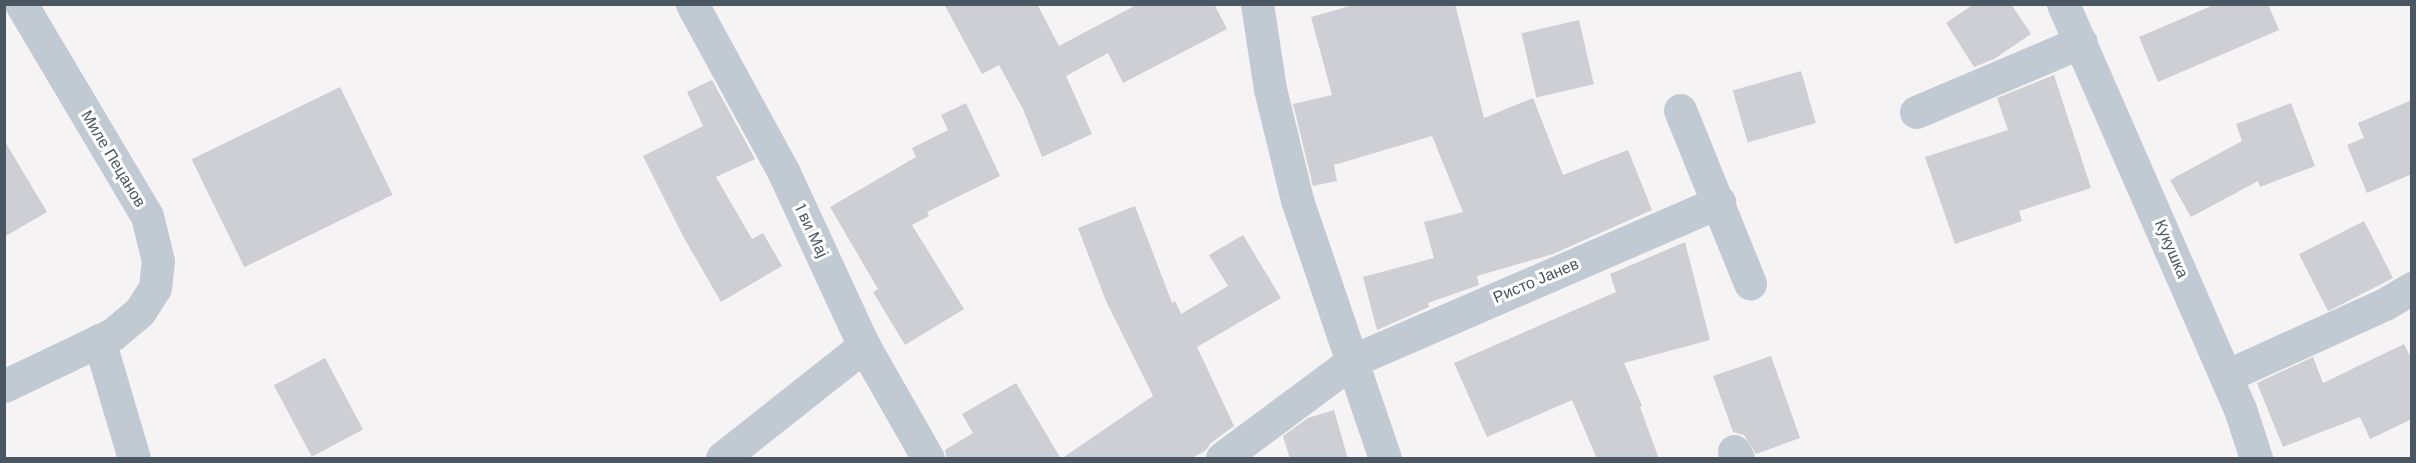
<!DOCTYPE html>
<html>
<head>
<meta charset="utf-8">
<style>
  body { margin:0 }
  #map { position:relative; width:2416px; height:463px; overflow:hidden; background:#f5f3f3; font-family:"DM Sans",sans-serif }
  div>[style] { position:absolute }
  .building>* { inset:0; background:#cdcfd5; transform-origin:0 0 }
  .street>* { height:33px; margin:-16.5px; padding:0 16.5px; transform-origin:16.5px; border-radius:16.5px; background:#c1cad2 }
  span { translate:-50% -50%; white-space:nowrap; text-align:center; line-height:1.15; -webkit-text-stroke:6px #fff; paint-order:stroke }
  .street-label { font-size:16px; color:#4a5661 }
  .frame { position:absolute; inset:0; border:6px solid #4a5661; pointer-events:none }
</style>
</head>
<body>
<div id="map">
  <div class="building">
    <i style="clip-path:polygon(944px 4px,1037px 4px,1059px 46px,1138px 4px,1214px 4px,1227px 29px,1123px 83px,1108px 53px,1066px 76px,1092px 134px,1042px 157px,1023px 109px,999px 65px,982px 74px)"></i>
    <i style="clip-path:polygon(1357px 4px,1455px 4px,1484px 118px,1533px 98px,1563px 175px,1628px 150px,1652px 210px,1553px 254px,1477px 276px,1479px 285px,1428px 303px,1429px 307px,1377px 330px,1363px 277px,1434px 258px,1424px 222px,1463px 212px,1432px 136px,1334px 165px,1337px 181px,1313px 186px,1293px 104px,1332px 95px,1311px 17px)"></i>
    <i style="clip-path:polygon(1974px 4px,2011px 4px,2031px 34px,1994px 59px,1974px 67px,1946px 23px)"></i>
    <i style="clip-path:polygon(2216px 4px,2268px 4px,2279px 30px,2158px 82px,2139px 37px)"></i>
    <i style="left:1579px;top:20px;width:66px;height:59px;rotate:77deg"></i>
    <i style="left:1801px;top:71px;width:54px;height:71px;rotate:74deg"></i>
    <i style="clip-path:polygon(2054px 75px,2091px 188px,2019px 211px,2022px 221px,1955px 244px,1925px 157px,2008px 130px,1997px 98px)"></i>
    <i style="clip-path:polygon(712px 80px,755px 159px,716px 177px,752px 239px,763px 233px,782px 266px,721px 302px,683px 236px,643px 156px,703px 126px,687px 92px)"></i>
    <i style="left:340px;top:87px;width:120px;height:165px;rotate:64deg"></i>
    <i style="clip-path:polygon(2412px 100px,2412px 174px,2367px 193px,2347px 145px,2364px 138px,2358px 123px)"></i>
    <i style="clip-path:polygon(966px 103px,1000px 176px,927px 212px,929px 216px,912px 225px,964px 309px,905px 345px,873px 292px,878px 289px,830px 207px,916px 157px,912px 148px,948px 130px,941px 115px)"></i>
    <i style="clip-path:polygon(2291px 103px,2315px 166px,2260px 187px,2258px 181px,2191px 217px,2170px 180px,2242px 141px,2236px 124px)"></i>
    <i style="clip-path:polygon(4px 140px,47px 212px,4px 237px)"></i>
    <i style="clip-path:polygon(1135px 206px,1172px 303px,1175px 301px,1181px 314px,1228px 286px,1209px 255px,1243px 235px,1281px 298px,1197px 347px,1234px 426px,1211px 443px,1205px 451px,1190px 459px,1061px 459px,1153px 396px,1106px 301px,1078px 228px)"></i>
    <i style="left:2364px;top:221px;width:64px;height:73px;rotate:63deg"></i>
    <i style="clip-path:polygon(1685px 242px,1710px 340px,1624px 363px,1642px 406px,1640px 407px,1659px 459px,1597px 459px,1572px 400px,1487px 437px,1454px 363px,1616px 292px,1610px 274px)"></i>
    <i style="clip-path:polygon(2404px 344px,2412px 360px,2412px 419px,2370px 439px,2360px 417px,2283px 447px,2257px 383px,2313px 357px,2323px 383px)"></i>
    <i style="clip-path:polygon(1771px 356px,1800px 438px,1756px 454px,1744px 435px,1733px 432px,1713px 376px)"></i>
    <i style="left:325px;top:358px;width:81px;height:58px;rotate:62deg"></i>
    <i style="clip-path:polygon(1016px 383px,1061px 459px,947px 459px,945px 450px,973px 433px,962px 414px)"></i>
    <i style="clip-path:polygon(1334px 410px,1348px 459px,1290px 459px,1283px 436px,1308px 418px)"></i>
  </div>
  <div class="street">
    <i style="left:692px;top:4px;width:192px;rotate:61.4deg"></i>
    <i style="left:784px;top:173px;width:191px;rotate:65.2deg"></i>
    <i style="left:864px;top:346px;width:129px;rotate:60.3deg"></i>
    <i style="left:1257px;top:4px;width:86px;rotate:81.3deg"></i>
    <i style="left:1270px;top:89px;width:114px;rotate:76.3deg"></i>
    <i style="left:1297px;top:200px;width:273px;rotate:71.2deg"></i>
    <i style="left:2063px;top:4px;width:442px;rotate:66.4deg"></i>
    <i style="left:2240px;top:409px;width:52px;rotate:71.9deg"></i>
    <i style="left:1680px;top:110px;width:187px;rotate:68deg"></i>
    <i style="left:1916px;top:112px;width:179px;rotate:-23deg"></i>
    <i style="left:99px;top:340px;width:123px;rotate:73.5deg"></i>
    <i style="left:2226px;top:376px;width:175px;rotate:-24.4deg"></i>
    <i style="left:2385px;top:304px;width:31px;rotate:-31deg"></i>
    <i style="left:4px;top:386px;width:121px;rotate:-25.5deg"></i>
    <i style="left:113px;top:334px;width:35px;rotate:-40deg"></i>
    <i style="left:140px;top:311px;width:27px;rotate:-57deg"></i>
    <i style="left:155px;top:288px;width:27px;rotate:-84deg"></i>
    <i style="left:158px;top:261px;width:46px;rotate:-103.7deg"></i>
    <i style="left:147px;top:216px;width:247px;rotate:-120.7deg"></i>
    <i style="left:1734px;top:451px;width:8px;rotate:60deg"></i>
    <i style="left:722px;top:458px;width:181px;rotate:-38.3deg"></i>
    <i style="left:1222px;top:458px;width:164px;rotate:-36.6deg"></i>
    <i style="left:1354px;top:360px;width:398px;rotate:-23.4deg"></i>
  </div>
  <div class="street-label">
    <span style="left:113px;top:159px;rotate:59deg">Миле Пецанов</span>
    <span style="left:811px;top:231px;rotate:65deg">1 ви Мај</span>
    <span style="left:2171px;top:249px;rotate:67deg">Кукушка</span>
    <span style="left:1536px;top:281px;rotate:-23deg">Ристо Јанев</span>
  </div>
  <div class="frame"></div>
</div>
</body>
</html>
